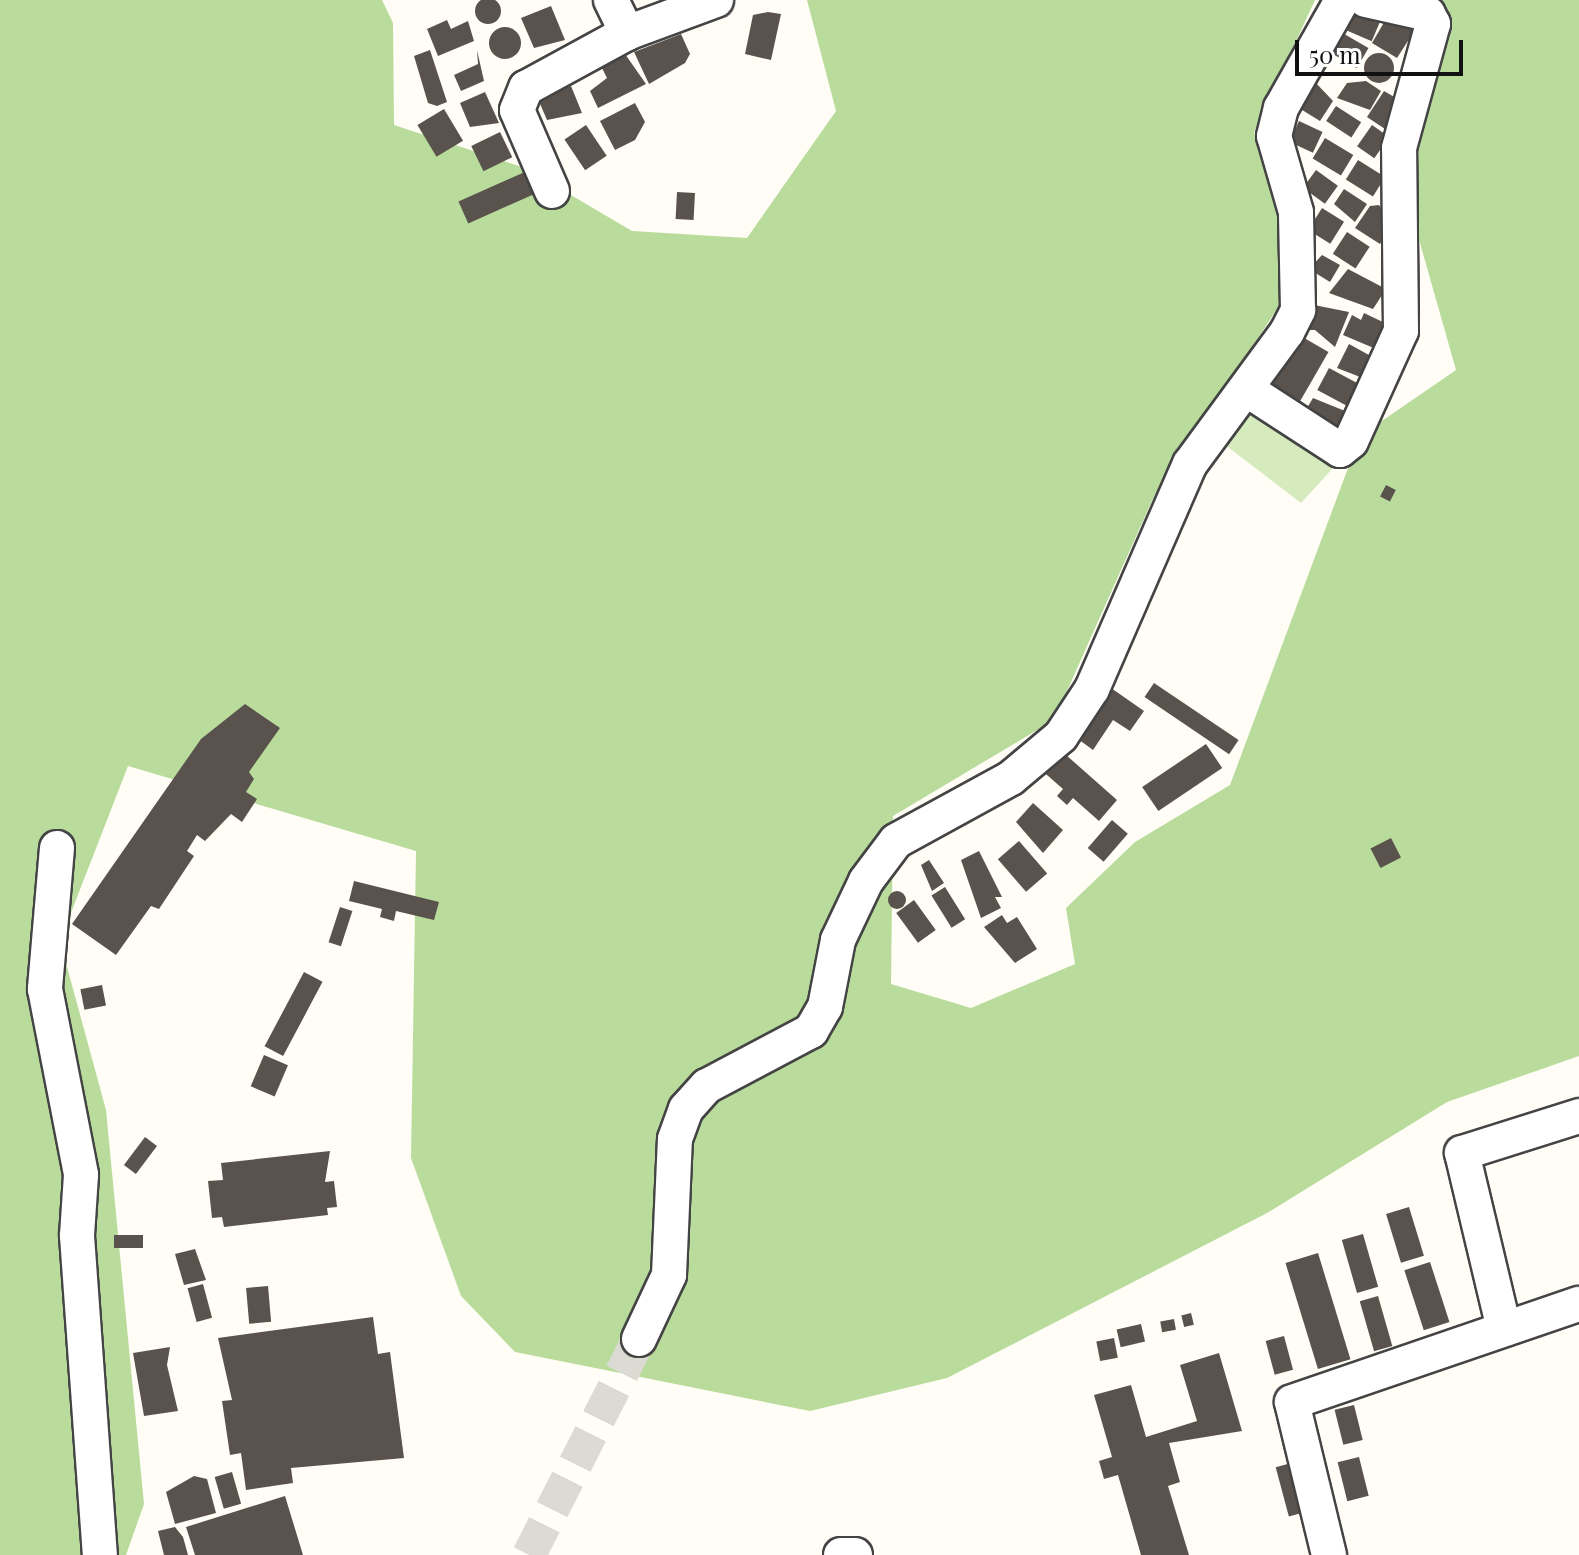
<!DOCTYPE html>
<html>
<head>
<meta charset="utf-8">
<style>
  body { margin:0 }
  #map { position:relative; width:1579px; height:1555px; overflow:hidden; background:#fffdf5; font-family:"Playfair Display",serif }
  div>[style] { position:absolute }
  .green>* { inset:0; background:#d5ebbd }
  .forest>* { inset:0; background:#b9dc9c }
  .building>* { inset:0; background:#5a524d; transform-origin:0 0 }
  .round { border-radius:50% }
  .minor-tunnel>* { height:34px; margin-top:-17px; transform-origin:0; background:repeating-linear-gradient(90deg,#dbdad3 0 34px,transparent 0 51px) }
  .roads { filter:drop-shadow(2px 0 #444) drop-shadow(-2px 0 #444) drop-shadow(0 2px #444) drop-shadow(0 -2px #444) }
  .minor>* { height:34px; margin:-17px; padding:0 17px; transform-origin:17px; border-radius:17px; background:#fff }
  span { translate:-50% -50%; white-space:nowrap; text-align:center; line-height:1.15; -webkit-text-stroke:8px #fff; paint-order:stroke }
  .scale { position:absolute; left:1295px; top:40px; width:168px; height:36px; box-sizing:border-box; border:4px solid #111; border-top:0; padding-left:10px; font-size:24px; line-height:28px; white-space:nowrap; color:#111; -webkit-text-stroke:6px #fff; paint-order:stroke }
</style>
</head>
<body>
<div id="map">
  <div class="green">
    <i style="clip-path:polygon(1265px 401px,1344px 456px,1301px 503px,1216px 438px)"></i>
  </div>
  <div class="forest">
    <i style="clip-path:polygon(0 0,382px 0,393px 23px,394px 125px,525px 168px,632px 231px,747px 238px,836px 111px,807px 0,1315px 0,1254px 132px,1280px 214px,1281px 303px,1155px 494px,1054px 720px,893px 816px,891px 984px,971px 1008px,1075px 964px,1066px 908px,1135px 842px,1230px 785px,1360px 436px,1456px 370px,1405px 190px,1443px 0,1579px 0,1579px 1056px,1447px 1102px,1267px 1213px,947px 1378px,810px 1411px,515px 1352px,461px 1296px,411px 1158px,416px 851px,128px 766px,60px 941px,106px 1110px,144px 1504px,126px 1555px,0 1555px)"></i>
  </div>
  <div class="building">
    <i class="round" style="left:475px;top:-2px;width:26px;height:26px"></i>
    <i style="left:1351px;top:3px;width:34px;height:27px;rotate:23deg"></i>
    <i style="clip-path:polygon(551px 6px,565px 40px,534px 48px,521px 18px)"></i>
    <i style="clip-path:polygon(768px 12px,781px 14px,771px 60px,745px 54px,753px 15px)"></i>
    <i style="clip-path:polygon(1386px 19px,1415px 30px,1397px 58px,1372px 43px)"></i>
    <i style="clip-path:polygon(447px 20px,451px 29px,468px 21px,474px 41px,438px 56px,427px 29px)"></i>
    <i class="round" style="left:489px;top:27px;width:32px;height:32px"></i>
    <i style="left:1339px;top:31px;width:34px;height:23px;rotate:30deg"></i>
    <i style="clip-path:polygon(681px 34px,690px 54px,685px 63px,649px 84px,634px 52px)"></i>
    <i style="clip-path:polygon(430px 50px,447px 102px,437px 106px,428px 103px,414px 56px)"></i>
    <i style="clip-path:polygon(477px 50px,484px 81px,461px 91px,454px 75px,478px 64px)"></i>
    <i class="round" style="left:1364px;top:53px;width:30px;height:30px"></i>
    <i style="clip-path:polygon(625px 54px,646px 84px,598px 108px,590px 91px,607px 78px,601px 66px)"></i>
    <i style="clip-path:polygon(1366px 81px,1381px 91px,1370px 110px,1337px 98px,1347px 83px)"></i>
    <i style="clip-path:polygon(1315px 82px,1333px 101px,1320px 121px,1294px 105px)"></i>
    <i style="clip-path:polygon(571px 86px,582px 113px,547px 120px,538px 99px)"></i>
    <i style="clip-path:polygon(1384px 91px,1396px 98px,1391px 133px,1367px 117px)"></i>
    <i style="clip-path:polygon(485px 92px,499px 123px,470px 127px,460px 103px)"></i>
    <i style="clip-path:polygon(635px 103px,645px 122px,635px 140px,615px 150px,600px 121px)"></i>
    <i style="left:1336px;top:106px;width:30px;height:18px;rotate:33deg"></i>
    <i style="left:444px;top:109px;width:37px;height:31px;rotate:59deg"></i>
    <i style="left:1299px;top:121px;width:26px;height:23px;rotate:25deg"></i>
    <i style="left:586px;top:125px;width:37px;height:26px;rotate:56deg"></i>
    <i style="left:1372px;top:125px;width:21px;height:26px;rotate:35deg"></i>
    <i style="left:500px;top:132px;width:28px;height:32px;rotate:64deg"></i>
    <i style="left:1325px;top:138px;width:33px;height:24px;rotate:31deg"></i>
    <i style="left:1358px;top:160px;width:32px;height:23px;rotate:32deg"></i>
    <i style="left:1316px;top:170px;width:27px;height:22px;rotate:36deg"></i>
    <i style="left:527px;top:171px;width:24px;height:75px;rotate:66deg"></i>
    <i style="clip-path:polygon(1344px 189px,1367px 204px,1355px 222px,1334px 204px)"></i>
    <i style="left:677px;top:192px;width:18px;height:27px;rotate:3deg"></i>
    <i style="clip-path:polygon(1379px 205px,1392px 225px,1380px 244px,1355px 228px,1370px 206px)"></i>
    <i style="left:1322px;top:208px;width:26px;height:26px;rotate:32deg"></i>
    <i style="left:1347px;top:232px;width:27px;height:26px;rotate:33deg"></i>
    <i style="clip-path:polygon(1322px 255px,1340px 265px,1330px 282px,1309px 269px)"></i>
    <i style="clip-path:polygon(1348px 269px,1386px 289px,1373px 309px,1329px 293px)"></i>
    <i style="clip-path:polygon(1309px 304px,1349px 312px,1335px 347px,1315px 330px,1301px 330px)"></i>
    <i style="clip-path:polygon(1364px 313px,1387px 324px,1376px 349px,1343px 335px,1352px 315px,1361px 320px)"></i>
    <i style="left:1299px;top:335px;width:34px;height:58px;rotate:30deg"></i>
    <i style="clip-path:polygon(1349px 344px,1378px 360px,1368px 380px,1337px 368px)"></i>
    <i style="left:1329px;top:368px;width:36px;height:25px;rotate:28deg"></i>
    <i style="clip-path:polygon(1313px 398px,1350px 413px,1337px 434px,1304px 413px)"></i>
    <i style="left:1386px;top:485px;width:11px;height:13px;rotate:27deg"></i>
    <i style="clip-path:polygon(1101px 681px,1144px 711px,1130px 731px,1113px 720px,1093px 750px,1067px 731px)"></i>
    <i style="left:1154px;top:683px;width:102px;height:17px;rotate:34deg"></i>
    <i style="clip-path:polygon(245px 704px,280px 728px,249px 772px,254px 779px,246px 792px,257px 799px,242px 822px,231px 814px,205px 841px,197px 835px,187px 851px,194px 856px,159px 909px,151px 906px,116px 955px,72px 924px,201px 739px)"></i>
    <i style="left:1206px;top:744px;width:29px;height:77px;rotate:56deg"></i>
    <i style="clip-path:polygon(1057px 747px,1117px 800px,1099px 821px,1073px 798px,1067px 805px,1057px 796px,1063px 789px,1039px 768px)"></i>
    <i style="clip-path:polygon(1033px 803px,1063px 830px,1043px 853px,1016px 822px)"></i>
    <i style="left:1112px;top:820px;width:21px;height:37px;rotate:41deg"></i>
    <i style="left:1391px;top:838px;width:22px;height:23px;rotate:63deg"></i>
    <i style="left:1019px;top:841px;width:43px;height:28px;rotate:49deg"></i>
    <i style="clip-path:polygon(979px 851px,1002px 897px,995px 897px,1001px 908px,981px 918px,961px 860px)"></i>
    <i style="clip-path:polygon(929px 860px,944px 883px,932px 891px,921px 865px)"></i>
    <i style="clip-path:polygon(354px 881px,439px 902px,434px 920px,396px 911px,394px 921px,380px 917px,382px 909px,349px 901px)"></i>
    <i style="left:945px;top:887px;width:38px;height:16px;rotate:58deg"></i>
    <i class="round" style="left:888px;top:891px;width:18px;height:18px"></i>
    <i style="left:914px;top:900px;width:37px;height:22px;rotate:54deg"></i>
    <i style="left:340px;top:907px;width:13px;height:37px;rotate:18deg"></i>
    <i style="clip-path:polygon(1002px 915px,1007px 923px,1017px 917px,1037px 949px,1015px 963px,984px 927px)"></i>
    <i style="left:304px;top:972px;width:21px;height:84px;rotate:28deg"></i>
    <i style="left:102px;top:985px;width:21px;height:22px;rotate:79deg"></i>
    <i style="left:264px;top:1055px;width:26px;height:34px;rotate:23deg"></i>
    <i style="left:145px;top:1137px;width:15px;height:35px;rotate:37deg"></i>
    <i style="clip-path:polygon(330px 1151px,325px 1182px,334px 1181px,337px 1207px,327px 1208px,328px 1215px,224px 1227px,222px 1217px,212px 1218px,208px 1181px,223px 1180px,221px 1163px)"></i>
    <i style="left:1409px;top:1207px;width:51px;height:24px;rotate:73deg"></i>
    <i style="left:1363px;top:1234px;width:55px;height:22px;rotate:74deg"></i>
    <i style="left:114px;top:1235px;width:29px;height:13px"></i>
    <i style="clip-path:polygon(195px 1249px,206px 1280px,184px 1285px,175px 1254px)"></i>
    <i style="left:1318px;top:1253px;width:111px;height:34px;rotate:73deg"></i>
    <i style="left:1430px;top:1262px;width:63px;height:27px;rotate:72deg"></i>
    <i style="left:203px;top:1284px;width:35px;height:16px;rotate:75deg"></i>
    <i style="left:268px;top:1286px;width:36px;height:22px;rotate:85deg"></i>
    <i style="left:1378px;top:1296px;width:52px;height:19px;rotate:74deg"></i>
    <i style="left:1191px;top:1313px;width:12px;height:10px;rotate:76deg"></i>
    <i style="clip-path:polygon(373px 1317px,378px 1354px,390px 1352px,404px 1458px,291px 1468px,293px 1483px,246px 1490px,241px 1453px,230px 1455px,222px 1401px,232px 1400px,218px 1338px)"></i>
    <i style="left:1174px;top:1319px;width:11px;height:14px;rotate:80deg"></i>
    <i style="left:1141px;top:1324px;width:18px;height:25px;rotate:77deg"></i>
    <i style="left:1284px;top:1336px;width:35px;height:19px;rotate:75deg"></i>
    <i style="left:1114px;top:1338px;width:20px;height:18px;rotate:79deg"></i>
    <i style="clip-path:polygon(170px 1347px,167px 1365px,178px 1411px,144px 1416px,133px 1353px)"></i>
    <i style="clip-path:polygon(1219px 1353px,1242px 1431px,1169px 1443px,1180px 1482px,1168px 1486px,1189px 1555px,1141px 1555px,1118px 1475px,1104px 1479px,1099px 1461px,1112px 1457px,1094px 1395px,1131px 1385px,1146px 1437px,1197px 1421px,1180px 1365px)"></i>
    <i style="left:1354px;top:1405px;width:36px;height:20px;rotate:76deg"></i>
    <i style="left:1359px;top:1457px;width:40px;height:22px;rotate:76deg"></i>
    <i style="left:1295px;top:1462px;width:51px;height:20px;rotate:75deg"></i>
    <i style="left:232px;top:1472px;width:33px;height:18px;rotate:74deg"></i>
    <i style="clip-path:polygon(194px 1476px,207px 1479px,216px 1513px,175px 1524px,166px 1492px)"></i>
    <i style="clip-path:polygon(285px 1496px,303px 1555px,195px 1555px,186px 1527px)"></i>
    <i style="clip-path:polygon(175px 1527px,183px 1537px,188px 1555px,164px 1555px,158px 1531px)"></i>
  </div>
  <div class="minor-tunnel">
    <i style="left:529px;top:1555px;width:242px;rotate:-63deg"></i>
  </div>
  <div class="roads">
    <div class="minor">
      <i style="left:611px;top:0;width:37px;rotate:64deg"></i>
      <i style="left:552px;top:191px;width:88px;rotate:-113.4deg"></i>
      <i style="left:517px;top:110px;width:24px;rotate:-68deg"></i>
      <i style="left:526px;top:88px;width:115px;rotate:-28.6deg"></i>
      <i style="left:627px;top:33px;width:95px;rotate:-20.3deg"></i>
      <i style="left:1246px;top:389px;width:112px;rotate:33deg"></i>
      <i style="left:1340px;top:450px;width:14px;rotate:-39deg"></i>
      <i style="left:1351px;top:441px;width:121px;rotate:-65.6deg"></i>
      <i style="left:1401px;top:331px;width:183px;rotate:-90.6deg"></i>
      <i style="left:1399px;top:148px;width:129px;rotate:-74.7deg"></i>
      <i style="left:1433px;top:24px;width:11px;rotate:-117deg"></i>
      <i style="left:1428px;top:14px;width:64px;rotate:-167.3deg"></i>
      <i style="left:57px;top:848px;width:142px;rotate:94.9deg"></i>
      <i style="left:45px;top:989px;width:189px;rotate:79deg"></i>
      <i style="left:81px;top:1175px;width:61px;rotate:93.8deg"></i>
      <i style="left:77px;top:1236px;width:320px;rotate:85.9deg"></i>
      <i style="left:1504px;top:1329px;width:181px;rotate:-103.4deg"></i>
      <i style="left:1462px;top:1153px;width:123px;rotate:-17.5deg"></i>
      <i style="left:639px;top:1339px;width:71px;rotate:-64.9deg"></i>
      <i style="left:669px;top:1275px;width:136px;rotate:-87.5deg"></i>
      <i style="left:675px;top:1139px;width:32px;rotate:-70deg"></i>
      <i style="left:686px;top:1109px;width:31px;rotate:-48deg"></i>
      <i style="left:707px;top:1086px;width:118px;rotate:-27.9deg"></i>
      <i style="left:811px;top:1031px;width:28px;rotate:-60deg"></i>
      <i style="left:825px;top:1007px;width:68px;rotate:-79deg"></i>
      <i style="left:838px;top:940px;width:65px;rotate:-64.6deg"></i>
      <i style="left:866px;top:881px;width:50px;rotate:-53.1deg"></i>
      <i style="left:896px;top:841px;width:131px;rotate:-28.7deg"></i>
      <i style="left:1011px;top:778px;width:65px;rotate:-40deg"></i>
      <i style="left:1061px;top:736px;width:56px;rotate:-56.6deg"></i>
      <i style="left:1092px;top:689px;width:245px;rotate:-66.5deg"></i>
      <i style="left:1190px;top:464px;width:164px;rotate:-53.7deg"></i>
      <i style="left:1287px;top:332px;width:25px;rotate:-63deg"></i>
      <i style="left:1298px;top:310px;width:98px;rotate:-91.2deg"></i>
      <i style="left:1296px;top:212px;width:79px;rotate:-106.1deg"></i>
      <i style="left:1274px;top:136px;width:29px;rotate:-76deg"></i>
      <i style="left:1281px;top:108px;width:124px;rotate:-60.5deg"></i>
      <i style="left:841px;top:1555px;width:14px"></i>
      <i style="left:1329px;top:1555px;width:157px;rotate:-103.6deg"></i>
      <i style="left:1292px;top:1402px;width:303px;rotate:-18.9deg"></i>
    </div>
  </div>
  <div class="scale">50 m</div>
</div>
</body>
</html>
